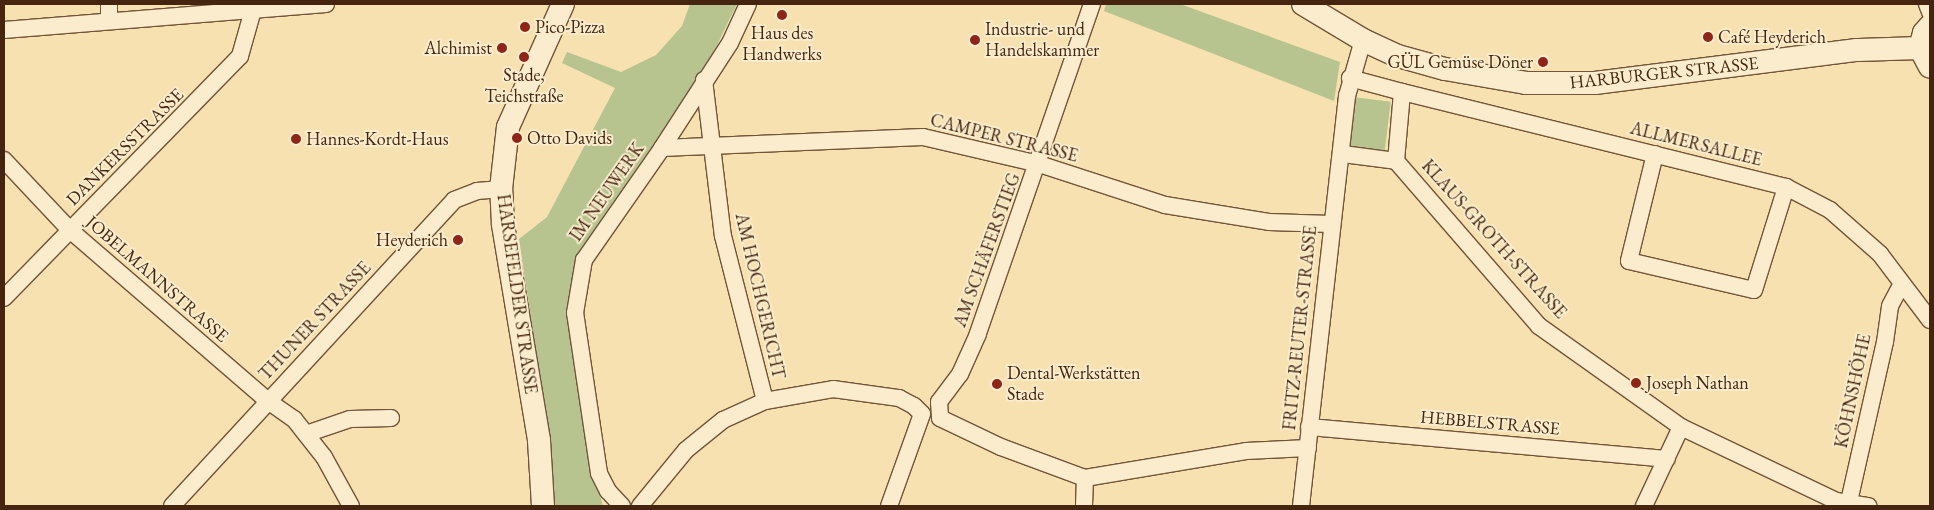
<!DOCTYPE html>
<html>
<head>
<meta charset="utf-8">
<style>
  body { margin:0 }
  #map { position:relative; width:1934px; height:510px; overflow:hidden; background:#f7e1b0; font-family:"EB Garamond",serif }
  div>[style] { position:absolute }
  .green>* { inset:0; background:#b7c490; transform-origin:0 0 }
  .roads { filter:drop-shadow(1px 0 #725437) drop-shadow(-1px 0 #725437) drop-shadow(0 1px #725437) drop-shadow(0 -1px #725437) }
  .minor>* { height:16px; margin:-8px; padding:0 8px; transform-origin:8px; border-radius:8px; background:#faeccc }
  .secondary>* { height:22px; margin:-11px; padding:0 11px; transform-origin:11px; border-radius:11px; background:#faeccc }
  .dots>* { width:14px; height:14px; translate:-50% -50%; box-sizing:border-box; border:2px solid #faeccc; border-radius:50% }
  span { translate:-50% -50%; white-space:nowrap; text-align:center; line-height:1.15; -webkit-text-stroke:4px #faeccc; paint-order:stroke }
  .poi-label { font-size:18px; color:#45250f }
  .left { translate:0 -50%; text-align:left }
  .right { translate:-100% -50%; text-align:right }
  .street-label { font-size:18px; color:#45250f }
  .frame { position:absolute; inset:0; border:5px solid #45250f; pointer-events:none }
</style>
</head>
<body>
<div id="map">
  <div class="green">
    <i style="clip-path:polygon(690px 4px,737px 4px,702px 76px,581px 258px,570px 322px,594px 473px,603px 506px,555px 506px,547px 424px,519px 239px,547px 217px,615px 88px,562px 63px,567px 52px,621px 72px,656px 55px,682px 26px)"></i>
    <i style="clip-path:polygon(1106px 4px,1180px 4px,1340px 62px,1334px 101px,1104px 11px)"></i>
    <i style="left:1353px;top:97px;width:38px;height:51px;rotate:7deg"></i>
  </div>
  <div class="roads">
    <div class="minor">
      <i style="left:109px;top:4px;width:16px;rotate:90deg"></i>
      <i style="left:1092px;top:4px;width:349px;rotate:109.1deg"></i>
      <i style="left:978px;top:334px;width:44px;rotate:114.2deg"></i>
      <i style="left:960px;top:374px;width:35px;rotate:127deg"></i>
      <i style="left:939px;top:402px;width:16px;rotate:86deg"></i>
      <i style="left:940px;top:418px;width:68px;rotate:25.4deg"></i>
      <i style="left:1001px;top:447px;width:90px;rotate:20.3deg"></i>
      <i style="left:1085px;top:478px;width:163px;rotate:-9.5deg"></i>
      <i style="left:1246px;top:451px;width:62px;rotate:-2.8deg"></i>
      <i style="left:1927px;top:4px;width:9px;rotate:69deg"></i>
      <i style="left:4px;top:30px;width:323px;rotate:-4.6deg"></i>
      <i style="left:704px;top:80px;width:157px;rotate:83.1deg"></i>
      <i style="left:723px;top:236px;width:170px;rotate:75.7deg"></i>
      <i style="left:1402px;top:92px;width:396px;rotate:13.9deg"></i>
      <i style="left:1786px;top:187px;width:50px;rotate:27.6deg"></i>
      <i style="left:1830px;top:210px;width:67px;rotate:41.3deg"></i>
      <i style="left:1880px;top:254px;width:83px;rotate:52.9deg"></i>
      <i style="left:662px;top:148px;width:261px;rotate:-2.4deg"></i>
      <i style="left:923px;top:137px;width:119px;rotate:13.1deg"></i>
      <i style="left:1039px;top:164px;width:133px;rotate:18deg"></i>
      <i style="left:1165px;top:205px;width:105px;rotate:9.3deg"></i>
      <i style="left:1269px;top:222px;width:62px;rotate:1.8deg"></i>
      <i style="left:1343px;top:154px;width:53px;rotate:7.5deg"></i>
      <i style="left:1396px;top:161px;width:69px;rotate:-85deg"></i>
      <i style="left:1402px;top:92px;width:54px;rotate:-164.9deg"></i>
      <i style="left:1655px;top:154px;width:110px;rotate:103.7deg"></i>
      <i style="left:1629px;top:261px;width:128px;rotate:13.1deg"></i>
      <i style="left:1754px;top:290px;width:108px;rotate:-72.7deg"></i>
      <i style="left:4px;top:160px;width:98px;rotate:46.7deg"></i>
      <i style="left:71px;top:231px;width:260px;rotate:40.8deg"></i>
      <i style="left:268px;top:401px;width:32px;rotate:35deg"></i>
      <i style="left:294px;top:419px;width:48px;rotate:51.7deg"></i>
      <i style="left:324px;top:457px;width:56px;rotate:61.1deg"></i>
      <i style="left:1396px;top:161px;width:218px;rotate:49.1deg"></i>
      <i style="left:1539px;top:326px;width:174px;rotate:35.4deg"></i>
      <i style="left:1681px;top:427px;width:172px;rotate:25.5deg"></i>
      <i style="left:1836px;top:501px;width:33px;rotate:9deg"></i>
      <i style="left:4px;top:298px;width:338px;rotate:-45.7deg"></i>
      <i style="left:240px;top:56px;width:48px;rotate:-74.2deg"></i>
      <i style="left:1309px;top:427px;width:359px;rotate:5.1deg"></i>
      <i style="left:306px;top:434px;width:46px;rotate:-18.8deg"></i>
      <i style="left:350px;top:419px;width:41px;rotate:-1.4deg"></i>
      <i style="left:172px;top:506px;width:416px;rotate:-47.3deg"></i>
      <i style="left:454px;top:200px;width:25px;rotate:-21deg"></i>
      <i style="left:477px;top:191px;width:24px;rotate:-5deg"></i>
      <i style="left:622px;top:506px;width:21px;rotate:-133deg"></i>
      <i style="left:608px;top:491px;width:20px;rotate:-117deg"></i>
      <i style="left:599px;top:473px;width:162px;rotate:-98.5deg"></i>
      <i style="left:575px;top:313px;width:54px;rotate:-80.4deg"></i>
      <i style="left:584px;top:260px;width:136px;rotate:-55.1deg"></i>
      <i style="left:662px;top:148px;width:125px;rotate:-57.1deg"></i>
      <i style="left:730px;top:43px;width:43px;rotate:-65.2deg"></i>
      <i style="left:640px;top:506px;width:72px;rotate:-50.6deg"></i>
      <i style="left:686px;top:450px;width:48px;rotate:-39deg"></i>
      <i style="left:723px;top:420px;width:46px;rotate:-24.3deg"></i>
      <i style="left:765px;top:401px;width:69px;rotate:-10deg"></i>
      <i style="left:833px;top:389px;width:67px;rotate:7.8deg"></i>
      <i style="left:899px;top:398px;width:17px;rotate:28deg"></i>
      <i style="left:914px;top:406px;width:11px;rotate:45deg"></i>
      <i style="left:922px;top:414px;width:98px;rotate:109.7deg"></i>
      <i style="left:1084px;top:506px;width:28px;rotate:-88deg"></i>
      <i style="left:1301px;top:506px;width:413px;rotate:-83.6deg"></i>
      <i style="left:1347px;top:96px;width:58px;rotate:-74.1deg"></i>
      <i style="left:1644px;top:506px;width:87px;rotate:-64.9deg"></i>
      <i style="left:1848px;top:506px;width:168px;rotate:-77.3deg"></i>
      <i style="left:1885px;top:342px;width:36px;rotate:-82deg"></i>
      <i style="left:1890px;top:306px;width:24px;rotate:-62deg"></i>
    </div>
    <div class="secondary">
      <i style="left:1303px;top:4px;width:70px;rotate:31deg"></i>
      <i style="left:1363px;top:40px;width:38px;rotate:25deg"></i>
      <i style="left:1398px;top:56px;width:49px;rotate:15.5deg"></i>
      <i style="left:1445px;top:69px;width:82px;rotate:9.8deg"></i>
      <i style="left:1526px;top:83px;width:69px"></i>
      <i style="left:1595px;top:83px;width:264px;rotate:-7.2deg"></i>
      <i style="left:1857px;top:50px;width:63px;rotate:-1.8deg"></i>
      <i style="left:1930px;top:26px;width:9px;rotate:131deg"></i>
      <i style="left:1924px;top:33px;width:16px;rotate:105deg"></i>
      <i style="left:1920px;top:48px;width:21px;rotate:62deg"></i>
      <i style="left:543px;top:506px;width:66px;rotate:-93.5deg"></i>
      <i style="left:539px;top:440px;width:219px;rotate:-99.5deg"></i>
      <i style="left:503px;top:224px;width:35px;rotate:-93deg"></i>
      <i style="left:501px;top:189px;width:62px;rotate:-83.6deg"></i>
      <i style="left:508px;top:127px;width:135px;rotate:-65.9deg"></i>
    </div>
  </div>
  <div class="dots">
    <i style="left:782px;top:15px;background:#8f2418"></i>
    <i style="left:525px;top:27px;background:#8f2418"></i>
    <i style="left:1708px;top:37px;background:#8f2418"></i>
    <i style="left:975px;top:40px;background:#8f2418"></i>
    <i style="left:502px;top:48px;background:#8f2418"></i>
    <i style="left:524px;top:57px;background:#8f2418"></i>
    <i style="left:1543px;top:62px;background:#8f2418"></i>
    <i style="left:517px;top:138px;background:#8f2418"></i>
    <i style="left:296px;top:139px;background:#8f2418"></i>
    <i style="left:458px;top:240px;background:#8f2418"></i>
    <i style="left:1636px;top:383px;background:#8f2418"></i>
    <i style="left:997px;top:384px;background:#8f2418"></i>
  </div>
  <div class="poi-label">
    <span class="left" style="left:535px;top:27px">Pico-Pizza</span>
    <span class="left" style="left:985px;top:40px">Industrie- und<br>Handelskammer</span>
    <span style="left:782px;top:44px">Haus des<br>Handwerks</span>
    <span class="left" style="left:1718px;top:37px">Café Heyderich</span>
    <span class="right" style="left:492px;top:48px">Alchimist</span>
    <span class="right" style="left:1533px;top:62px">GÜL Gemüse Döner</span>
    <span style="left:524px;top:86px">Stade,<br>Teichstraße</span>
    <span class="left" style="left:527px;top:138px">Otto Davids</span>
    <span class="left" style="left:306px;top:139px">Hannes-Kordt-Haus</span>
    <span class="right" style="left:448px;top:240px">Heyderich</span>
    <span class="left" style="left:1007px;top:384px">Dental-Werkstätten<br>Stade</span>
    <span class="left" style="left:1646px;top:383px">Joseph Nathan</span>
  </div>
  <div class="street-label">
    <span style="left:1664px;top:73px;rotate:-6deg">HARBURGER STRASSE</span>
    <span style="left:1004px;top:138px;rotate:14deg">CAMPER STRASSE</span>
    <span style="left:1696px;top:144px;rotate:14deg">ALLMERSALLEE</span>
    <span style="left:125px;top:147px;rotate:-45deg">DANKERSSTRASSE</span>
    <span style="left:607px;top:192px;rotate:-55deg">IM NEUWERK</span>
    <span style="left:1494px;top:239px;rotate:48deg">KLAUS-GROTH-STRASSE</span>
    <span style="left:987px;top:250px;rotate:-70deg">AM SCHÄFERSTIEG</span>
    <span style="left:157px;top:279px;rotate:41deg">JOBELMANNSTRASSE</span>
    <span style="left:517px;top:294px;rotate:82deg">HARSEFELDER STRASSE</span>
    <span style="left:760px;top:296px;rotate:77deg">AM HOCHGERICHT</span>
    <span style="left:315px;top:321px;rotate:-47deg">THUNER STRASSE</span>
    <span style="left:1300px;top:328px;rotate:-84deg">FRITZ-REUTER-STRASSE</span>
    <span style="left:1853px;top:391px;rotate:-78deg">KÖHNSHÖHE</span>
    <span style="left:1490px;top:423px;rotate:5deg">HEBBELSTRASSE</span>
  </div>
  <div class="frame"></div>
</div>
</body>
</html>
